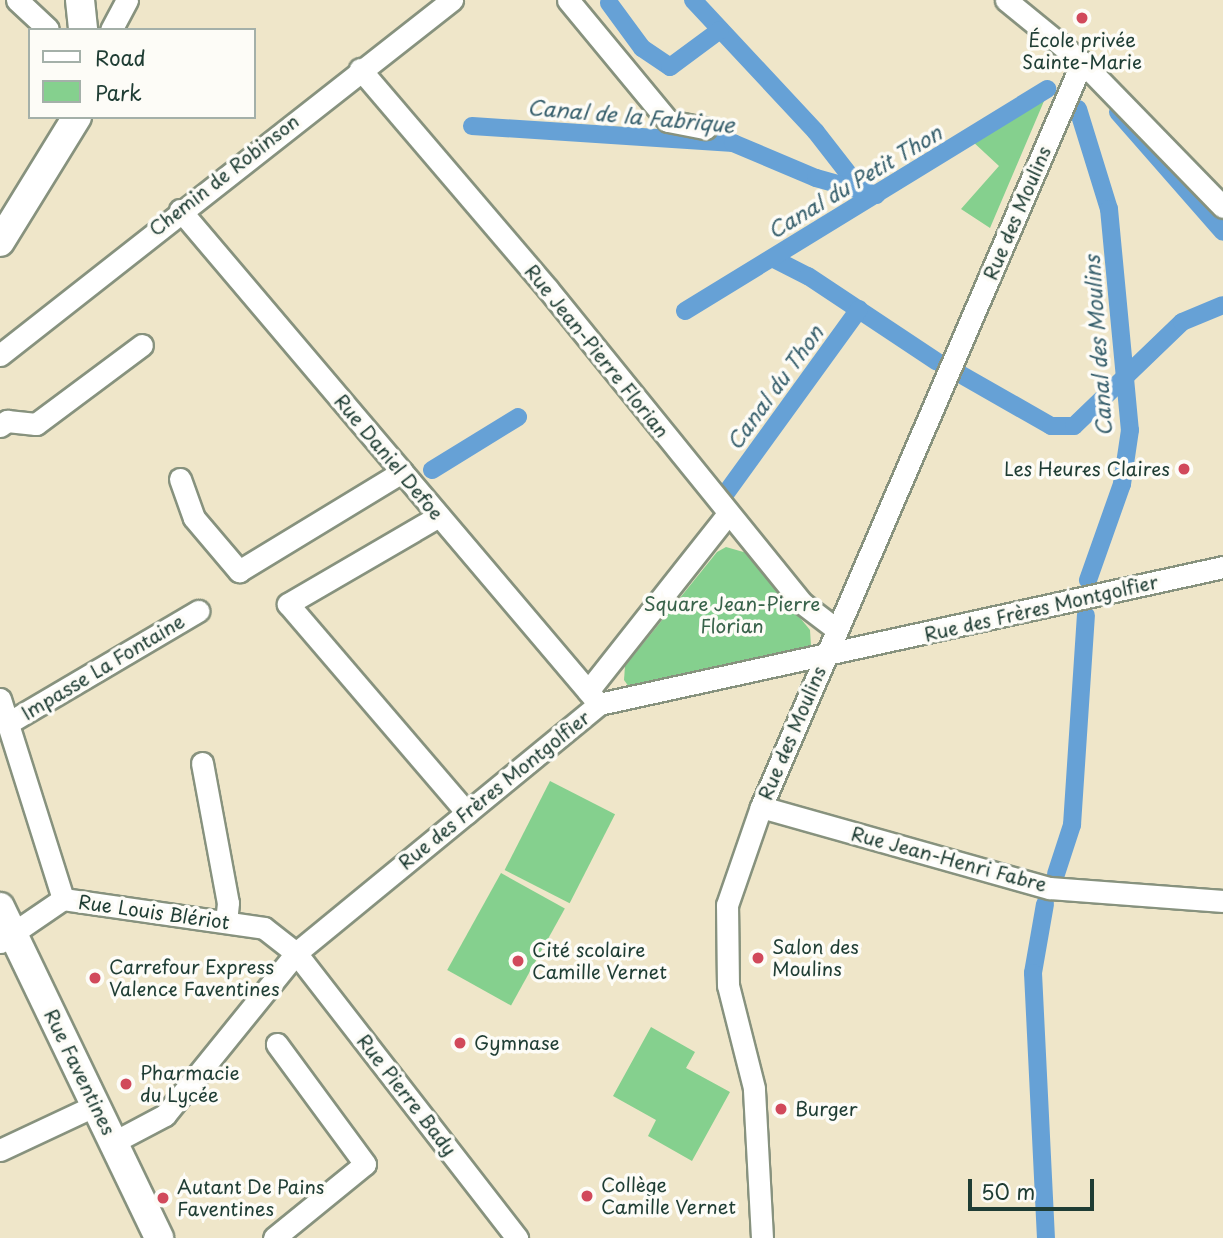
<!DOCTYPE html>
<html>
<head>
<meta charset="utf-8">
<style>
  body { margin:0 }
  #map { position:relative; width:1223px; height:1238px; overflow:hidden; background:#efe6c9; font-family:"Playpen Sans",sans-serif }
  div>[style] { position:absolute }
  .green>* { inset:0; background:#85d08e; transform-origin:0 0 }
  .canal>* { height:18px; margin:-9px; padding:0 9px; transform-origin:9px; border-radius:9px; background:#66a1d6 }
  .roads { filter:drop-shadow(2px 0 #87927e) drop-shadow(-2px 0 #87927e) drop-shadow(0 2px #87927e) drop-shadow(0 -2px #87927e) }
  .minor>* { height:21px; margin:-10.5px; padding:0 10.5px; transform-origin:10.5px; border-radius:10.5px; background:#fff }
  .major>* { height:28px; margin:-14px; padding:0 14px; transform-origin:14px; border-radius:14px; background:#fff }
  .dots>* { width:19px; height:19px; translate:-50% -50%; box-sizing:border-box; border:4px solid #fdfcf7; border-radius:50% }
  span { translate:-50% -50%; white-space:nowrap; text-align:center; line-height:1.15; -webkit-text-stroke:7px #fdfcf7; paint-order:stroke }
  .poi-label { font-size:19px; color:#1f3d34 }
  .right { translate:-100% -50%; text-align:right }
  .left { translate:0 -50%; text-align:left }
  .street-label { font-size:19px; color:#1f3d34 }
  .park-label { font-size:19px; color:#38624a }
  .water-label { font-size:21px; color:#38606d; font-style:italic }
  .legend { position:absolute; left:28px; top:28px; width:228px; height:91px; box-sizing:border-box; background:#fdfcf7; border:2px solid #a4b0a9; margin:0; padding:9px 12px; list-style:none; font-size:21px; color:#1f3d34 }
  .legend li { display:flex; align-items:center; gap:14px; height:35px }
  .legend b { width:35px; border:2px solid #a4b0a9 }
  .scale { position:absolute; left:968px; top:1179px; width:126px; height:32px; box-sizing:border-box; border:4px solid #1f3d34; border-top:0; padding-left:9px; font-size:21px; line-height:24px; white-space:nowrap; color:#1f3d34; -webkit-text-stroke:5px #fdfcf7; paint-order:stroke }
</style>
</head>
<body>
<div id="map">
  <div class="green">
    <i style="clip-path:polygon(1047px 94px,990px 228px,961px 209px,999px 166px,971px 140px)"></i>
    <i style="clip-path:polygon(726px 547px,747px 553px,810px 630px,811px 646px,804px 652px,629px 687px,624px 680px,625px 666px,717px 552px)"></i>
    <i style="left:550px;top:781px;width:73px;height:100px;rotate:27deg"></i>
    <i style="left:501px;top:873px;width:73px;height:111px;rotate:29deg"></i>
    <i style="clip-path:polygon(651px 1027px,695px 1052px,686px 1068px,730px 1092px,692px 1161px,648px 1136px,656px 1120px,613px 1096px)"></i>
  </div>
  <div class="canal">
    <i style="left:693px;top:0;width:180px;rotate:47deg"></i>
    <i style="left:816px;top:132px;width:75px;rotate:52.1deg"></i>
    <i style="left:609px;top:3px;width:56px;rotate:53.7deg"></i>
    <i style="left:642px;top:48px;width:34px;rotate:34deg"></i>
    <i style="left:670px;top:67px;width:62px;rotate:-36.5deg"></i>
    <i style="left:1078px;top:109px;width:105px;rotate:72.8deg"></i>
    <i style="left:1109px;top:209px;width:222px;rotate:84.6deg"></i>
    <i style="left:1130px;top:430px;width:55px;rotate:98.4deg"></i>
    <i style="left:1122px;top:484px;width:102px;rotate:109.5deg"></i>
    <i style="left:1118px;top:112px;width:159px;rotate:48.8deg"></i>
    <i style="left:472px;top:126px;width:262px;rotate:3.7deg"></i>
    <i style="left:733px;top:143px;width:90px;rotate:22.9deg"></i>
    <i style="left:816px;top:178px;width:63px;rotate:15.6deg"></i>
    <i style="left:774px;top:259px;width:38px;rotate:27deg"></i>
    <i style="left:808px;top:276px;width:154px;rotate:33.6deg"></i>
    <i style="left:685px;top:311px;width:425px;rotate:-31.5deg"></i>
    <i style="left:960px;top:374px;width:105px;rotate:29.7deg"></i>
    <i style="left:1051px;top:426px;width:23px"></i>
    <i style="left:1074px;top:426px;width:150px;rotate:-43.9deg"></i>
    <i style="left:1182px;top:322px;width:44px;rotate:-22.5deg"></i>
    <i style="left:432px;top:470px;width:101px;rotate:-31.6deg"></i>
    <i style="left:726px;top:493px;width:227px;rotate:-54.1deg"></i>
    <i style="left:1056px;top:874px;width:52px;rotate:-71.9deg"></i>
    <i style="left:1072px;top:825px;width:210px;rotate:-86.2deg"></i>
    <i style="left:1045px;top:904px;width:70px;rotate:99.9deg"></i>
    <i style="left:1033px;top:973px;width:265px;rotate:87.2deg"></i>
  </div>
  <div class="roads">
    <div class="minor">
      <i style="left:17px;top:0;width:42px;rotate:43.1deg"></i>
      <i style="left:568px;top:0;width:157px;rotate:50.4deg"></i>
      <i style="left:668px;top:121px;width:38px;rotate:11deg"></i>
      <i style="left:1006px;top:0;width:98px;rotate:39.2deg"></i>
      <i style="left:1082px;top:62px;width:202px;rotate:45.8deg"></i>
      <i style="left:111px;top:30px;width:34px;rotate:-62deg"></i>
      <i style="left:360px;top:69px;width:288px;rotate:49.5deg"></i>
      <i style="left:547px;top:288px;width:405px;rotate:51deg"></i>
      <i style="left:802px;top:603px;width:43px;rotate:37.4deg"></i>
      <i style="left:180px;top:210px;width:648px;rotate:49.7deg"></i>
      <i style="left:0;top:355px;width:575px;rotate:-38.15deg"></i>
      <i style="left:0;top:426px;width:9px;rotate:-36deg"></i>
      <i style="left:7px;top:421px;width:29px;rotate:6deg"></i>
      <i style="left:36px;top:424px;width:132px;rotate:-36.7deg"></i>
      <i style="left:180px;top:479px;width:41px;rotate:70.3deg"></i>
      <i style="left:194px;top:518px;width:70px;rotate:49.7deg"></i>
      <i style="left:239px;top:571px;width:191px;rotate:-31.3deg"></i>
      <i style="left:439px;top:516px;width:175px;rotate:149.8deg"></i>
      <i style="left:288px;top:604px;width:275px;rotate:49.4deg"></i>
      <i style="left:588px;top:691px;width:226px;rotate:-51.7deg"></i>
      <i style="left:0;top:699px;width:210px;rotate:72.5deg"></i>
      <i style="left:8px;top:723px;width:221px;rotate:-30.5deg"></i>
      <i style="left:202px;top:763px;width:142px;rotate:79.5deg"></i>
      <i style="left:228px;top:903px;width:19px;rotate:96deg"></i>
      <i style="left:761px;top:807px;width:300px;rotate:15.7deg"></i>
      <i style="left:1050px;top:888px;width:173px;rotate:4.3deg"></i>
      <i style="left:0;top:942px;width:76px;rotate:-34.3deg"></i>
      <i style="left:63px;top:899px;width:203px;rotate:8.2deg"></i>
      <i style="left:264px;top:928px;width:41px;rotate:38deg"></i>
      <i style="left:296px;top:953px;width:361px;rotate:52.2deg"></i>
      <i style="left:114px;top:1142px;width:58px;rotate:-27.9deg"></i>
      <i style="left:165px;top:1115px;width:208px;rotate:-51deg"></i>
      <i style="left:296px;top:953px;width:392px;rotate:-39.4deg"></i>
      <i style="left:599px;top:704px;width:639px;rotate:-12.38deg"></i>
      <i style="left:0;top:1150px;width:106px;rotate:-25.1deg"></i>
      <i style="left:274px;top:1238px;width:117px;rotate:-39.1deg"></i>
      <i style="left:365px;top:1164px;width:149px;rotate:-126.3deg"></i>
      <i style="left:762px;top:1238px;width:150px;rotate:-93.1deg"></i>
      <i style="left:754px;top:1088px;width:106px;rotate:-104.2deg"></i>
      <i style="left:728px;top:985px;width:80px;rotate:-90.7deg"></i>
      <i style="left:727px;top:905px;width:104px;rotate:-70.9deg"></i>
      <i style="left:761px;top:807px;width:811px;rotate:-66.69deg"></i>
    </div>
    <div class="major">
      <i style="left:80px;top:0;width:30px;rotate:84deg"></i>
      <i style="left:0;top:242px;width:147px;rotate:-58.4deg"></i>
      <i style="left:0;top:907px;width:367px;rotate:64.3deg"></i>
    </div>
  </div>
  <div class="dots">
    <i style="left:1082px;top:18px;background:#d1495b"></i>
    <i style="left:1184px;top:469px;background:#d1495b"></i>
    <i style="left:758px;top:958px;background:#d1495b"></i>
    <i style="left:518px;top:961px;background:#d1495b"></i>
    <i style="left:95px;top:978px;background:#d1495b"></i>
    <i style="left:460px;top:1043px;background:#d1495b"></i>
    <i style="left:126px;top:1084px;background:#d1495b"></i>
    <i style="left:781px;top:1109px;background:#d1495b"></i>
    <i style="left:587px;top:1196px;background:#d1495b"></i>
    <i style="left:163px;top:1198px;background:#d1495b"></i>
  </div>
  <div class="poi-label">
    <span style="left:1082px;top:51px">École privée<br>Sainte-Marie</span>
    <span class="right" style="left:1170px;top:469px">Les Heures Claires</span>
    <span class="left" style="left:772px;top:958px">Salon des<br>Moulins</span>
    <span class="left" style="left:532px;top:961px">Cité scolaire<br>Camille Vernet</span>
    <span class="left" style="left:109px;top:978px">Carrefour Express<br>Valence Faventines</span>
    <span class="left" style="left:474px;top:1043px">Gymnase</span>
    <span class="left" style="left:140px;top:1084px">Pharmacie<br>du Lycée</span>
    <span class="left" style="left:795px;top:1109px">Burger</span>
    <span class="left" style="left:601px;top:1196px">Collège<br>Camille Vernet</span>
    <span class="left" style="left:177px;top:1198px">Autant De Pains<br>Faventines</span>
  </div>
  <div class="street-label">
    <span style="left:224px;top:175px;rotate:-38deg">Chemin de Robinson</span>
    <span style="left:1017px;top:213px;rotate:-67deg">Rue des Moulins</span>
    <span style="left:597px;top:351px;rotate:51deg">Rue Jean-Pierre Florian</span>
    <span style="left:389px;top:457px;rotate:50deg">Rue Daniel Defoe</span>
    <span style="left:1041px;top:608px;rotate:-13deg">Rue des Frères Montgolfier</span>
    <span style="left:103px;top:667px;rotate:-31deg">Impasse La Fontaine</span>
    <span style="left:792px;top:733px;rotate:-67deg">Rue des Moulins</span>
    <span style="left:494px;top:790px;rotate:-39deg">Rue des Frères Montgolfier</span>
    <span style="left:949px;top:859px;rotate:15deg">Rue Jean-Henri Fabre</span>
    <span style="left:154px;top:912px;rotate:8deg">Rue Louis Blériot</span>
    <span style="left:80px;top:1072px;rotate:64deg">Rue Faventines</span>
    <span style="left:407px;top:1095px;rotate:52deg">Rue Pierre Bady</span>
  </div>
  <div class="park-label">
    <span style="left:732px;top:615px">Square Jean-Pierre<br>Florian</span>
  </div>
  <div class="water-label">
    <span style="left:631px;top:115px;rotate:5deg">Canal de la Fabrique</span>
    <span style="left:854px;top:181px;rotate:-31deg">Canal du Petit Thon</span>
    <span style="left:1097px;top:346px;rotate:-94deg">Canal des Moulins</span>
    <span style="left:774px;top:387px;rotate:-54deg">Canal du Thon</span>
  </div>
  <ul class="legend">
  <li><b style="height:9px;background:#fff"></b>Road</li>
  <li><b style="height:19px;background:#85d08e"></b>Park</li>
  </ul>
  <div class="scale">50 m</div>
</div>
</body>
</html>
